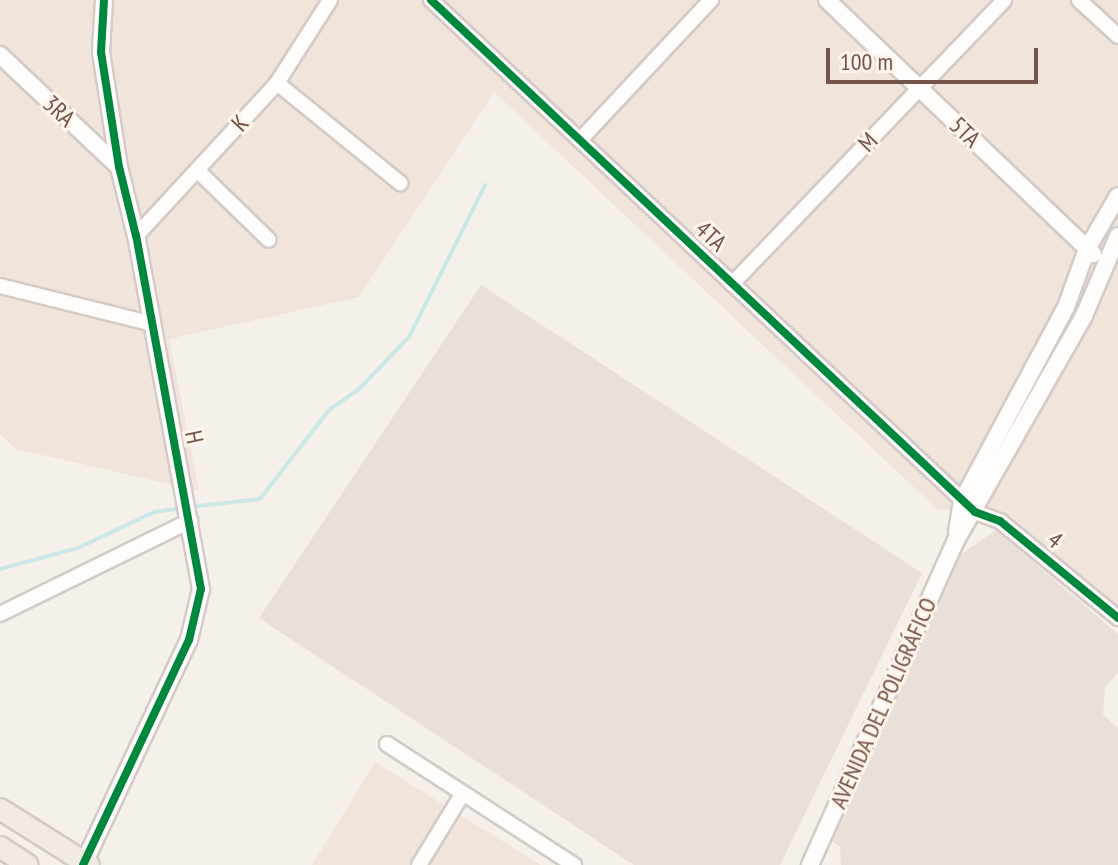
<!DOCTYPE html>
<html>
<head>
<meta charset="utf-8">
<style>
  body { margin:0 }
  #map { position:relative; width:1118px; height:865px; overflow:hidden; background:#f6f0ea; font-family:"PT Sans Narrow",sans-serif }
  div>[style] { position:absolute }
  .residential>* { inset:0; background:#f1e4da }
  .industrial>* { inset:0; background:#e9e0da }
  .stream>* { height:4px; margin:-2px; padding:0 2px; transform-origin:2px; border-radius:2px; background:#cbe8e6 }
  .roads { filter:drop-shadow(2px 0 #d4cbc7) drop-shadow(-2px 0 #d4cbc7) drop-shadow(0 2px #d4cbc7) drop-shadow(0 -2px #d4cbc7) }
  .minor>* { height:14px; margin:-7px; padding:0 7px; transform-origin:7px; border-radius:7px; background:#fefdfc }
  .tertiary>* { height:16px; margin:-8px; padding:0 8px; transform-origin:8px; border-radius:8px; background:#fefdfc }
  .primary>* { height:20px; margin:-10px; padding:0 10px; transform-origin:10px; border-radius:10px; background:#f2ebe5 }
  .cycleway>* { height:8px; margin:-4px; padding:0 4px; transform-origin:4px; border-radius:4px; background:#00873e }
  span { translate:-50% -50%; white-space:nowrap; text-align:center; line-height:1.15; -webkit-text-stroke:6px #fff4ea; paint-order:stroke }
  .street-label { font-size:24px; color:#74544a }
  .scale { position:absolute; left:826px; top:48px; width:212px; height:36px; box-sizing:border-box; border:4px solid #74544a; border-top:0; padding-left:10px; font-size:24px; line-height:28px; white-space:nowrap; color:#74544a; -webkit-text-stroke:6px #fff4ea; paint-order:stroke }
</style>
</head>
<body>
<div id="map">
  <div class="residential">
    <i style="clip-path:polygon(0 0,1118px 0,1118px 610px,1010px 515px,937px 509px,494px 92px,359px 297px,169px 339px,199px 491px,16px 449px,0 434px)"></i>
    <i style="clip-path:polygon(375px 762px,541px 865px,312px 865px)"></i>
  </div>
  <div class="industrial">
    <i style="clip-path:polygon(481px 285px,922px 573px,780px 865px,634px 865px,259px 618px)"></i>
    <i style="clip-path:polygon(996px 530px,1118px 634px,1118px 672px,1105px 688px,1103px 715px,1118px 728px,1118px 865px,841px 865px,840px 847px,832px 841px,960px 555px)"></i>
  </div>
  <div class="stream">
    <i style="left:190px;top:507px;width:70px;rotate:-6.5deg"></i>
    <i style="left:260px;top:499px;width:113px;rotate:-52.2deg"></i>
    <i style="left:329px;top:410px;width:35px;rotate:-35deg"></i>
    <i style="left:358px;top:390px;width:74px;rotate:-46.1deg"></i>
    <i style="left:409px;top:337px;width:170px;rotate:-63.4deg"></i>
    <i style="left:0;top:569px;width:81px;rotate:-15.1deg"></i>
    <i style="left:78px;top:548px;width:84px;rotate:-25.3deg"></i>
    <i style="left:154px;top:512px;width:28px;rotate:-8deg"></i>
  </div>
  <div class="roads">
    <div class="minor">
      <i style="left:431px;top:0;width:747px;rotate:43.26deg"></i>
      <i style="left:975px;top:512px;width:27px;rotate:20deg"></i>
      <i style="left:1000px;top:521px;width:153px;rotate:39.4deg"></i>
      <i style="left:1079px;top:0;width:53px;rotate:42.7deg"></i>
      <i style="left:277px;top:83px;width:159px;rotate:39.1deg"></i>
      <i style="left:580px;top:140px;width:192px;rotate:-46.9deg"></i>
      <i style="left:197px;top:170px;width:100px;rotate:44.2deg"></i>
      <i style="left:136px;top:236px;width:208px;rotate:-47.3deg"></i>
      <i style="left:277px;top:83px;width:98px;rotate:-57.4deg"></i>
      <i style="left:732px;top:284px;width:393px;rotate:-46.2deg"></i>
      <i style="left:0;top:286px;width:154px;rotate:13.9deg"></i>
      <i style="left:0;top:614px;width:212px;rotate:-26.1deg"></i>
      <i style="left:387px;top:744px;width:223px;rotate:32.9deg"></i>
      <i style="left:419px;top:865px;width:84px;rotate:-58.6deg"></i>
    </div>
    <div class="tertiary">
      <i style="left:827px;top:0;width:368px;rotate:43.7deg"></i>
      <i style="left:0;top:55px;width:163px;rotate:43.3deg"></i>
      <i style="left:957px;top:532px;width:31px;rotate:-81deg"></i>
      <i style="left:962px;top:501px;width:220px;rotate:-61.8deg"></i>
      <i style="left:1066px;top:307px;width:62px;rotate:-70.1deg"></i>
      <i style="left:1087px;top:249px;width:61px;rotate:-59.7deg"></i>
      <i style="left:83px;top:865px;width:249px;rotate:-64.8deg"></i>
      <i style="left:189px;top:640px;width:52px;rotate:-76.8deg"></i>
      <i style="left:201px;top:589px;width:359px;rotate:-100.4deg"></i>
      <i style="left:136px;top:236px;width:71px;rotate:-103.8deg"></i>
      <i style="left:119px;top:167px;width:116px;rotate:-98.9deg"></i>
      <i style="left:101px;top:52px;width:52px;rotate:-86.7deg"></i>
      <i style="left:810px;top:865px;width:354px;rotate:-65.8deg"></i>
      <i style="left:955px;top:542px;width:258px;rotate:-60.3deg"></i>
      <i style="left:1083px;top:318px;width:89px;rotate:-66.9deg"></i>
    </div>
    <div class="primary">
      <i style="left:0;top:809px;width:105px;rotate:32.2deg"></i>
      <i style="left:0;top:847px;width:33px;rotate:33deg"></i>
    </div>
  </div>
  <div class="cycleway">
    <i style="left:431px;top:0;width:747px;rotate:43.26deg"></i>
    <i style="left:975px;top:512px;width:27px;rotate:20deg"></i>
    <i style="left:1000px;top:521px;width:153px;rotate:39.4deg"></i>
    <i style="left:83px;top:865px;width:249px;rotate:-64.8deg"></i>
    <i style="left:189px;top:640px;width:52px;rotate:-76.8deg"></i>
    <i style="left:201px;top:589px;width:359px;rotate:-100.4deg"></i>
    <i style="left:136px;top:236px;width:71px;rotate:-103.8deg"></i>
    <i style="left:119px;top:167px;width:116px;rotate:-98.9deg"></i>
    <i style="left:101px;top:52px;width:52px;rotate:-86.7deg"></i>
  </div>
  <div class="street-label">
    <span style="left:59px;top:111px;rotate:43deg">3RA</span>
    <span style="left:240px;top:123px;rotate:-47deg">K</span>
    <span style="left:965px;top:132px;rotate:44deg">5TA</span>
    <span style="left:868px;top:142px;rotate:-46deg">M</span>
    <span style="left:711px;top:236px;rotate:43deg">4TA</span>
    <span style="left:194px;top:437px;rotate:78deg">H</span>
    <span style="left:1055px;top:540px;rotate:39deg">4</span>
    <span style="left:883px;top:703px;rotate:-66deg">AVENIDA DEL POLIGRÁFICO</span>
  </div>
  <div class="scale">100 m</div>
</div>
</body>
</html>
